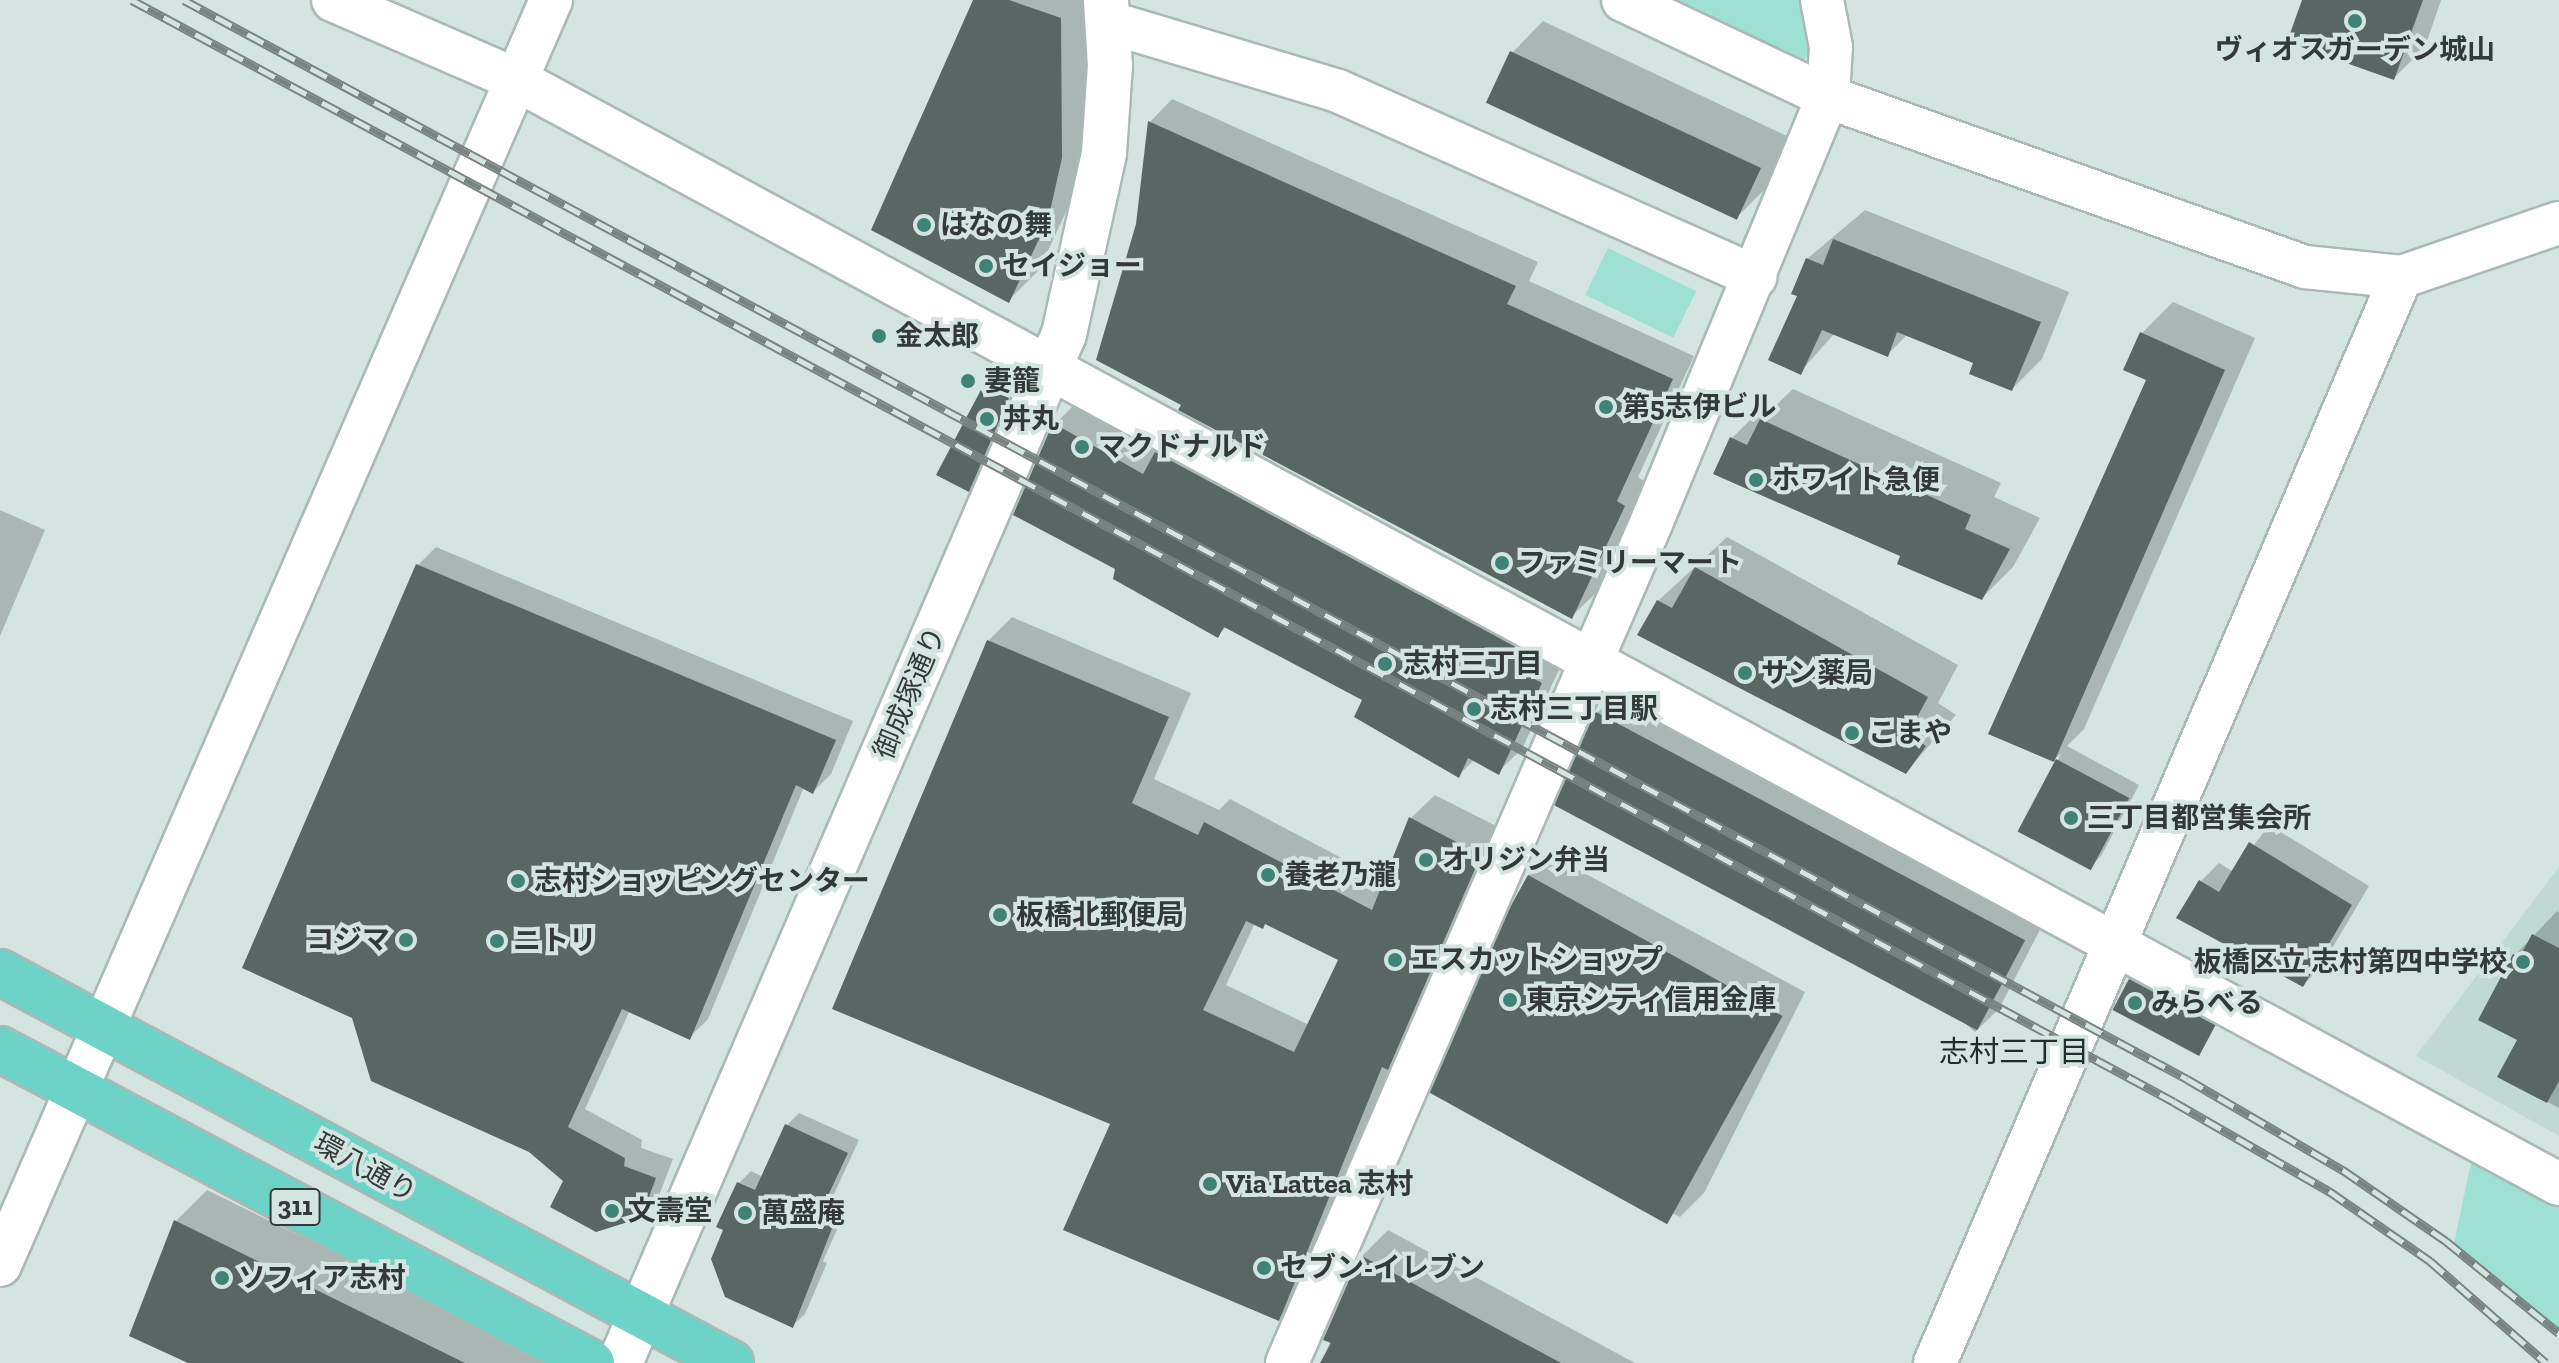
<!DOCTYPE html>
<html>
<head>
<meta charset="utf-8">
<style>
  body { margin:0 }
  #map { position:relative; width:2559px; height:1363px; overflow:hidden; background:#d4e4e0; font-family:"Zilla Slab","Noto Sans JP",serif }
  div>[style] { position:absolute }
  .built>* { inset:0; background:#c0d9d3 }
  .green>* { inset:0; background:#9ee0d2; transform-origin:0 0 }
  .shadow>* { inset:0; background:#0003 }
  .building>* { inset:0; background:#596764; transform-origin:0 0 }
  .roads { filter:drop-shadow(2px 0 #aab9b6) drop-shadow(-2px 0 #aab9b6) drop-shadow(0 2px #aab9b6) drop-shadow(0 -2px #aab9b6) }
  .minor>* { height:42px; margin:-21px; padding:0 21px; transform-origin:21px; border-radius:21px; background:#fff }
  .tertiary>* { height:44px; margin:-22px; padding:0 22px; transform-origin:22px; border-radius:22px; background:#fff }
  .primary>* { height:44px; margin:-22px; padding:0 22px; transform-origin:22px; border-radius:22px; background:#6cd3c6 }
  .rail>* { height:9px; margin-top:-4.5px; transform-origin:0; background:repeating-linear-gradient(90deg,#d4e4e0 0 18px,#798381 0 36px); box-sizing:border-box; border-block:2px solid #798381 }
  .dots>* { width:22px; height:22px; translate:-50% -50%; box-sizing:border-box; border:4px solid #d4e4e0; border-radius:50% }
  span { translate:-50% -50%; white-space:nowrap; text-align:center; line-height:1.15; -webkit-text-stroke:8px #d4e4e0; paint-order:stroke }
  .shield-label span { padding:2px 6px; background:#d4e4e0; border:2px solid; border-radius:6px; -webkit-text-stroke-width:0 }
  .shield-label { font-size:26px; color:#333938; font-weight:700 }
  .poi-label { font-size:28px; color:#333938; font-weight:700 }
  .left { translate:0 -50%; text-align:left }
  .right { translate:-100% -50%; text-align:right }
  .street-label { font-size:28px; color:#333938 }
  .neighbourhood-label { font-size:30px; color:#212d2b }
</style>
</head>
<body>
<div id="map">
  <div class="built">
    <i style="clip-path:polygon(2559px 867px,2559px 1136px,2416px 1056px)"></i>
  </div>
  <div class="green">
    <i style="clip-path:polygon(1671px 0,1803px 0,1817px 52px,1799px 62px)"></i>
    <i style="left:1608px;top:248px;width:98px;height:52px;rotate:26deg"></i>
    <i style="clip-path:polygon(2476px 1139px,2559px 1184px,2559px 1333px,2453px 1248px)"></i>
  </div>
  <div class="shadow">
    <i style="clip-path:polygon(975px 0,1092px 0,1093px 126px,1078px 186px,1039px 270px,1008px 301px)"></i>
    <i style="clip-path:polygon(2304px 0,2441px 0,2425px 47px,2394px 78px)"></i>
    <i style="clip-path:polygon(1543px 21px,1791px 138px,1768px 186px,1737px 217px,1512px 53px)"></i>
    <i style="clip-path:polygon(1172px 99px,1538px 262px,1529px 281px,1694px 356px,1638px 477px,1647px 483px,1595px 594px,1572px 616px,1184px 404px,1138px 224px,1150px 122px)"></i>
    <i style="clip-path:polygon(1865px 210px,2069px 292px,2042px 359px,2012px 389px,1976px 361px,1908px 334px,1887px 355px,1835px 333px,1800px 372px,1799px 295px,1807px 259px)"></i>
    <i style="clip-path:polygon(2173px 302px,2255px 338px,2084px 729px,2067px 746px,2139px 785px,2101px 856px,2089px 868px,2020px 830px,2061px 754px,2053px 760px,2148px 379px,2142px 333px)"></i>
    <i style="clip-path:polygon(1009px 362px,1031px 374px,992px 466px,968px 489px,939px 474px,986px 385px)"></i>
    <i style="clip-path:polygon(1793px 389px,2001px 483px,1994px 497px,2040px 518px,2013px 567px,1982px 598px,1903px 555px,1732px 438px,1763px 407px,1770px 411px)"></i>
    <i style="clip-path:polygon(1078px 401px,1564px 659px,1522px 749px,1498px 772px,1475px 759px,1459px 775px,1365px 699px,1227px 626px,1218px 635px,1117px 568px,1055px 424px)"></i>
    <i style="clip-path:polygon(0 510px,45px 530px,0 636px)"></i>
    <i style="clip-path:polygon(1727px 537px,1958px 665px,1938px 703px,1956px 715px,1906px 772px,1658px 601px)"></i>
    <i style="clip-path:polygon(436px 547px,853px 721px,831px 774px,813px 792px,804px 787px,708px 1019px,690px 1037px,630px 1010px,585px 1109px,642px 1140px,641px 1148px,673px 1159px,658px 1198px,640px 1217px,565px 1180px,418px 565px)"></i>
    <i style="clip-path:polygon(evenodd,1012px 617px,1191px 693px,1154px 779px,1219px 810px,1230px 799px,1385px 881px,1411px 818px,1435px 795px,1504px 830px,1302px 1295px,1278px 1319px,1112px 1123px,988px 641px,1012px 617px,1255px 923px,1266px 923px,1340px 959px,1309px 1025px,1226px 985px,1255px 923px)"></i>
    <i style="clip-path:polygon(1621px 689px,2046px 918px,1999px 1009px,1975px 1032px,1597px 713px)"></i>
    <i style="clip-path:polygon(2269px 825px,2369px 886px,2321px 967px,2303px 985px,2201px 881px,2219px 863px,2234px 872px)"></i>
    <i style="clip-path:polygon(1549px 854px,1805px 992px,1704px 1193px,1680px 1217px,1433px 1091px,1526px 878px)"></i>
    <i style="clip-path:polygon(2557px 911px,2559px 913px,2559px 1108px,2500px 1076px,2519px 1040px,2515px 955px)"></i>
    <i style="clip-path:polygon(2139px 970px,2225px 1012px,2195px 1053px,2115px 1009px,2127px 982px)"></i>
    <i style="clip-path:polygon(799px 1113px,859px 1140px,828px 1207px,844px 1214px,823px 1261px,827px 1263px,805px 1314px,792px 1326px,726px 1229px,739px 1183px,751px 1171px,763px 1177px,787px 1125px)"></i>
    <i style="clip-path:polygon(207px 1190px,558px 1363px,192px 1363px,132px 1335px,176px 1221px)"></i>
    <i style="clip-path:polygon(1388px 1230px,1635px 1363px,1322px 1363px,1362px 1256px)"></i>
  </div>
  <div class="building">
    <i style="clip-path:polygon(973px 0,1009px 0,1061px 18px,1062px 158px,1048px 220px,1009px 303px,871px 230px)"></i>
    <i style="clip-path:polygon(2302px 0,2423px 0,2394px 80px,2287px 42px)"></i>
    <i style="left:1510px;top:51px;width:277px;height:57px;rotate:25deg"></i>
    <i style="clip-path:polygon(1148px 121px,1516px 286px,1507px 304px,1673px 379px,1617px 501px,1625px 506px,1572px 619px,1178px 410px,1181px 405px,1096px 360px,1136px 224px)"></i>
    <i style="clip-path:polygon(1833px 239px,2041px 322px,2012px 391px,1969px 374px,1973px 363px,1897px 332px,1888px 357px,1822px 330px,1801px 375px,1768px 360px,1797px 296px,1791px 294px,1806px 258px,1823px 265px)"></i>
    <i style="clip-path:polygon(2140px 332px,2225px 370px,2054px 762px,1988px 734px,2146px 380px,2123px 370px)"></i>
    <i style="clip-path:polygon(984px 384px,1009px 398px,969px 492px,936px 475px)"></i>
    <i style="clip-path:polygon(1760px 419px,1971px 515px,1965px 529px,2010px 549px,1982px 600px,1897px 564px,1900px 556px,1713px 474px,1730px 437px,1747px 445px)"></i>
    <i style="clip-path:polygon(1053px 423px,1143px 474px,1155px 452px,1531px 655px,1521px 672px,1542px 683px,1499px 775px,1468px 758px,1459px 778px,1354px 717px,1362px 700px,1224px 627px,1218px 638px,1113px 579px,1115px 569px,1013px 515px)"></i>
    <i style="clip-path:polygon(416px 564px,836px 740px,813px 794px,796px 785px,690px 1040px,622px 1009px,568px 1127px,625px 1158px,624px 1166px,656px 1178px,641px 1218px,596px 1232px,550px 1207px,563px 1181px,529px 1152px,371px 1081px,352px 1018px,242px 968px)"></i>
    <i style="clip-path:polygon(1695px 567px,1928px 697px,1908px 734px,1926px 746px,1906px 774px,1637px 635px,1657px 600px,1672px 608px)"></i>
    <i style="clip-path:polygon(evenodd,987px 640px,1169px 717px,1132px 803px,1198px 835px,1204px 822px,1372px 910px,1409px 817px,1481px 855px,1388px 1070px,1382px 1067px,1279px 1321px,1063px 1230px,1110px 1124px,832px 1009px,987px 640px,1246px 921px,1263px 929px,1265px 924px,1338px 960px,1294px 1052px,1203px 1010px,1246px 921px)"></i>
    <i style="left:1596px;top:712px;width:486px;height:102px;rotate:28deg"></i>
    <i style="left:2056px;top:759px;width:83px;height:82px;rotate:28deg"></i>
    <i style="clip-path:polygon(2249px 842px,2352px 905px,2303px 987px,2176px 918px,2199px 880px,2219px 892px)"></i>
    <i style="left:1528px;top:875px;width:291px;height:238px;rotate:29deg"></i>
    <i style="clip-path:polygon(2532px 934px,2559px 948px,2559px 1081px,2547px 1103px,2497px 1077px,2517px 1040px,2478px 1020px,2513px 954px,2520px 957px)"></i>
    <i style="left:2129px;top:979px;width:98px;height:35px;rotate:28deg"></i>
    <i style="clip-path:polygon(785px 1124px,848px 1153px,817px 1219px,833px 1226px,793px 1328px,725px 1297px,711px 1259px,723px 1230px,716px 1227px,737px 1182px,755px 1190px)"></i>
    <i style="clip-path:polygon(174px 1220px,465px 1363px,188px 1363px,129px 1336px)"></i>
    <i style="clip-path:polygon(1360px 1255px,1561px 1363px,1320px 1363px,1331px 1343px,1323px 1340px)"></i>
  </div>
  <div class="roads">
    <div class="minor">
      <i style="left:333px;top:0;width:201px;rotate:23.5deg"></i>
      <i style="left:517px;top:80px;width:2321px;rotate:28.4deg"></i>
      <i style="left:1623px;top:0;width:227px;rotate:25.3deg"></i>
      <i style="left:1828px;top:97px;width:506px;rotate:19.62deg"></i>
      <i style="left:2305px;top:267px;width:97px;rotate:5.9deg"></i>
      <i style="left:2401px;top:277px;width:167px;rotate:-18.9deg"></i>
      <i style="left:1108px;top:22px;width:240px;rotate:16.7deg"></i>
      <i style="left:1338px;top:91px;width:457px;rotate:24deg"></i>
      <i style="left:0;top:1265px;width:1380px;rotate:-66.46deg"></i>
      <i style="left:1287px;top:1363px;width:918px;rotate:-66.56deg"></i>
      <i style="left:1652px;top:521px;width:459px;rotate:-67.5deg"></i>
      <i style="left:1828px;top:97px;width:50px;rotate:-86.6deg"></i>
      <i style="left:1831px;top:47px;width:48px;rotate:-100.8deg"></i>
      <i style="left:1935px;top:1363px;width:1182px;rotate:-66.78deg"></i>
    </div>
    <div class="tertiary">
      <i style="left:620px;top:1363px;width:1121px;rotate:-66.66deg"></i>
      <i style="left:1064px;top:334px;width:185px;rotate:-77.5deg"></i>
      <i style="left:1104px;top:153px;width:87px;rotate:-86.1deg"></i>
      <i style="left:1110px;top:66px;width:66px;rotate:-93.5deg"></i>
    </div>
    <div class="primary">
      <i style="left:0;top:972px;width:829px;rotate:28.14deg"></i>
      <i style="left:0;top:1049px;width:670px;rotate:27.94deg"></i>
    </div>
  </div>
  <div class="rail">
    <i style="left:132px;top:0;width:2320px;rotate:28.35deg"></i>
    <i style="left:2174px;top:1102px;width:179px;rotate:29.9deg"></i>
    <i style="left:2329px;top:1191px;width:123px;rotate:34.7deg"></i>
    <i style="left:2430px;top:1261px;width:154px;rotate:41.3deg"></i>
    <i style="left:184px;top:0;width:2275px;rotate:28.31deg"></i>
    <i style="left:2187px;top:1079px;width:181px;rotate:30.3deg"></i>
    <i style="left:2343px;top:1170px;width:125px;rotate:34.6deg"></i>
    <i style="left:2446px;top:1241px;width:146px;rotate:39.2deg"></i>
  </div>
  <div class="dots">
    <i style="left:2355px;top:21px;background:#3f8377"></i>
    <i style="left:924px;top:225px;background:#3f8377"></i>
    <i style="left:986px;top:266px;background:#3f8377"></i>
    <i style="left:879px;top:336px;background:#3f8377"></i>
    <i style="left:968px;top:381px;background:#3f8377"></i>
    <i style="left:1606px;top:407px;background:#3f8377"></i>
    <i style="left:987px;top:419px;background:#3f8377"></i>
    <i style="left:1082px;top:447px;background:#3f8377"></i>
    <i style="left:1756px;top:480px;background:#3f8377"></i>
    <i style="left:1502px;top:563px;background:#3f8377"></i>
    <i style="left:1385px;top:664px;background:#3f8377"></i>
    <i style="left:1745px;top:673px;background:#3f8377"></i>
    <i style="left:1474px;top:709px;background:#3f8377"></i>
    <i style="left:1852px;top:733px;background:#3f8377"></i>
    <i style="left:2071px;top:818px;background:#3f8377"></i>
    <i style="left:1426px;top:860px;background:#3f8377"></i>
    <i style="left:1268px;top:875px;background:#3f8377"></i>
    <i style="left:518px;top:881px;background:#3f8377"></i>
    <i style="left:1000px;top:915px;background:#3f8377"></i>
    <i style="left:406px;top:940px;background:#3f8377"></i>
    <i style="left:497px;top:941px;background:#3f8377"></i>
    <i style="left:1395px;top:960px;background:#3f8377"></i>
    <i style="left:2523px;top:962px;background:#3f8377"></i>
    <i style="left:1510px;top:1000px;background:#3f8377"></i>
    <i style="left:2135px;top:1003px;background:#3f8377"></i>
    <i style="left:1210px;top:1184px;background:#3f8377"></i>
    <i style="left:612px;top:1211px;background:#3f8377"></i>
    <i style="left:745px;top:1213px;background:#3f8377"></i>
    <i style="left:1264px;top:1268px;background:#3f8377"></i>
    <i style="left:222px;top:1278px;background:#3f8377"></i>
  </div>
  <div class="shield-label">
    <span style="left:295px;top:1207px">311</span>
  </div>
  <div class="poi-label">
    <span style="left:2355px;top:50px">ヴィオスガーデン城山</span>
    <span class="left" style="left:940px;top:225px">はなの舞</span>
    <span class="left" style="left:1002px;top:266px">セイジョー</span>
    <span class="left" style="left:895px;top:336px">金太郎</span>
    <span class="left" style="left:984px;top:381px">妻籠</span>
    <span class="left" style="left:1622px;top:407px">第5志伊ビル</span>
    <span class="left" style="left:1003px;top:419px">丼丸</span>
    <span class="left" style="left:1098px;top:447px">マクドナルド</span>
    <span class="left" style="left:1772px;top:480px">ホワイト急便</span>
    <span class="left" style="left:1518px;top:563px">ファミリーマート</span>
    <span class="left" style="left:1403px;top:664px">志村三丁目</span>
    <span class="left" style="left:1761px;top:673px">サン薬局</span>
    <span class="left" style="left:1490px;top:709px">志村三丁目駅</span>
    <span class="left" style="left:1868px;top:733px">こまや</span>
    <span class="left" style="left:2087px;top:818px">三丁目都営集会所</span>
    <span class="left" style="left:1442px;top:860px">オリジン弁当</span>
    <span class="left" style="left:1284px;top:875px">養老乃瀧</span>
    <span class="left" style="left:534px;top:881px">志村ショッピングセンター</span>
    <span class="left" style="left:1016px;top:915px">板橋北郵便局</span>
    <span class="right" style="left:390px;top:940px">コジマ</span>
    <span class="left" style="left:513px;top:941px">ニトリ</span>
    <span class="left" style="left:1411px;top:960px">エスカットショップ</span>
    <span class="right" style="left:2507px;top:962px">板橋区立 志村第四中学校</span>
    <span class="left" style="left:1526px;top:1000px">東京シティ信用金庫</span>
    <span class="left" style="left:2151px;top:1003px">みらべる</span>
    <span class="left" style="left:1226px;top:1184px">Via Lattea 志村</span>
    <span class="left" style="left:628px;top:1211px">文壽堂</span>
    <span class="left" style="left:761px;top:1213px">萬盛庵</span>
    <span class="left" style="left:1280px;top:1268px">セブン-イレブン</span>
    <span class="left" style="left:238px;top:1278px">ソフィア志村</span>
  </div>
  <div class="street-label">
    <span style="left:910px;top:693px;rotate:-67deg">御成塚通り</span>
    <span style="left:365px;top:1168px;rotate:29deg">環八通り</span>
  </div>
  <div class="neighbourhood-label">
    <span style="left:2014px;top:1052px">志村三丁目</span>
  </div>
</div>
</body>
</html>
